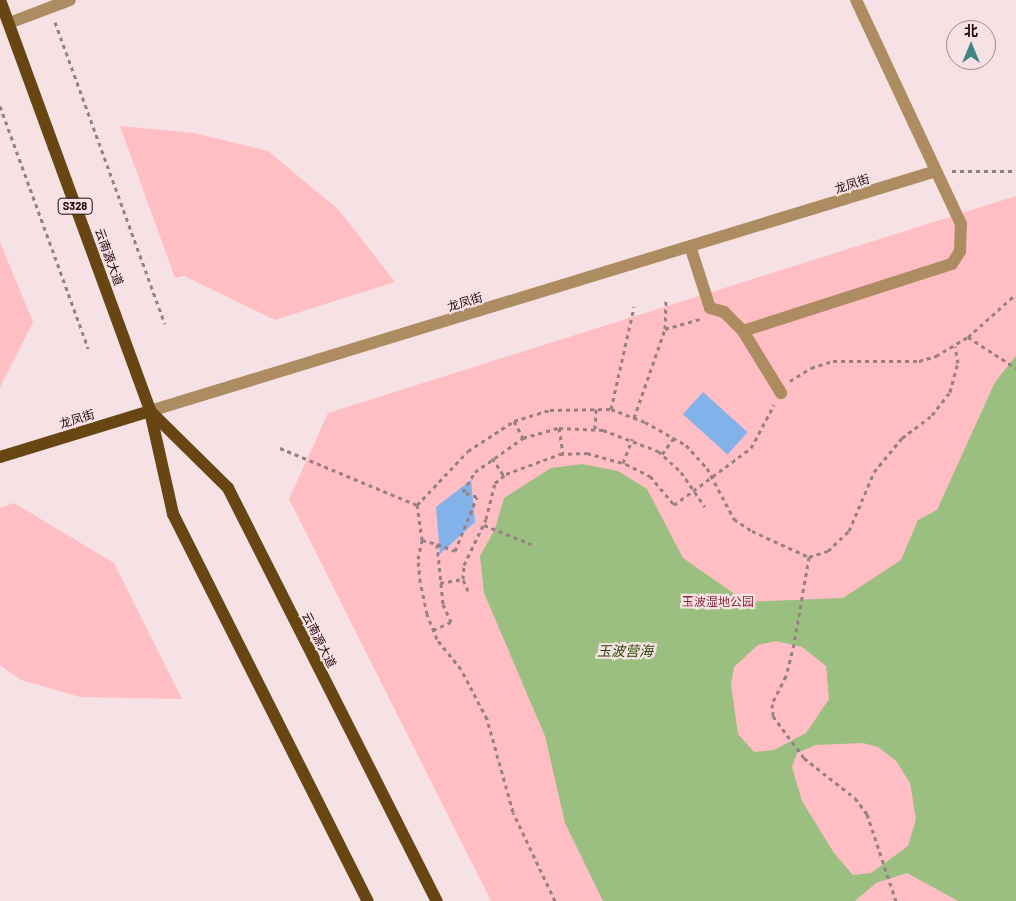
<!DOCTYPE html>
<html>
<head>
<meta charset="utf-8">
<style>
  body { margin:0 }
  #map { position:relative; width:1016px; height:901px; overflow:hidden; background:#f6e2e4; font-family:Barlow,"Noto Sans SC",sans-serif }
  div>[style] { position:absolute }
  .green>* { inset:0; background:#ffbec4 }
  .water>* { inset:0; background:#9bbf80 }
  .building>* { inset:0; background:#82b2e9; transform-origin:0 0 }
  .path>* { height:3px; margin-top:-1.5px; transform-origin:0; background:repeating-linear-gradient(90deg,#977f82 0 4px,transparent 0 8px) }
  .minor>* { height:12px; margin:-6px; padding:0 6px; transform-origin:6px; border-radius:6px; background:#ad8c62 }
  .major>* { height:12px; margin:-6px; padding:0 6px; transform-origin:6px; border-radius:6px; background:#674614 }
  span { translate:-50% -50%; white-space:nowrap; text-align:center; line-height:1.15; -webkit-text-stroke:4.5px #f6e2e4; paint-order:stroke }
  .shield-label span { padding:1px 4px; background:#f6e2e4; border:1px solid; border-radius:4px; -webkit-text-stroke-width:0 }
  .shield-label { font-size:11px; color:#23050a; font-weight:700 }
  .street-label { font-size:12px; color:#23050a }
  .park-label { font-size:12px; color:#862b3d }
  .water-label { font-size:14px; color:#274701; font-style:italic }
  .north { position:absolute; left:946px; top:20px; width:50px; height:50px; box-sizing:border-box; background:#f6e2e4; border:1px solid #a28a8d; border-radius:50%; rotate:0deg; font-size:14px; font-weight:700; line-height:20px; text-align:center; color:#23050a }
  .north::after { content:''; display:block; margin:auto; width:18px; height:22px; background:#3e8683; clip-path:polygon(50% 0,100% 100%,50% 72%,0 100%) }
</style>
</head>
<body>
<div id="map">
  <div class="green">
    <i style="clip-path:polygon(120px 126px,194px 133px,268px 151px,339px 210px,395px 282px,275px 320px,184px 276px,175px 278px)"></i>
    <i style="clip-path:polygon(1016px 196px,1016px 901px,491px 901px,289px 499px,328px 413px)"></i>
    <i style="clip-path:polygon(0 242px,33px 322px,0 387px)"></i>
    <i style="clip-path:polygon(14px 503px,114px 563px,182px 699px,80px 697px,21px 680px,0 665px,0 508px)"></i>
  </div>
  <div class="water">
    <i style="clip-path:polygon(evenodd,1016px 356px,1016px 901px,958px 901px,907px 873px,876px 883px,855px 901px,603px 901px,565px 823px,545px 736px,484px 593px,480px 556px,495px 529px,504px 498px,551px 468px,582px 464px,618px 471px,647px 489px,683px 558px,746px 602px,843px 598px,901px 560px,918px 520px,937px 510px,995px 382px,1016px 356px,776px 641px,802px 647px,826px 666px,829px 699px,806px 733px,774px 750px,754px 752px,738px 734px,731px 685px,734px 667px,758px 645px,776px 641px,1016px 356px,863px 743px,878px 747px,896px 761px,910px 783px,916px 819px,908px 846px,871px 873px,853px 875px,834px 853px,802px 801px,792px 767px,797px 753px,816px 745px,863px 743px)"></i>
  </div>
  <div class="building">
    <i style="left:703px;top:392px;width:60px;height:30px;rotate:42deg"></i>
    <i style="clip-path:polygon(471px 480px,475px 522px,440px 554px,436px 507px)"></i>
  </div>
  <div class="path">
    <i style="left:55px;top:22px;width:321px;rotate:70deg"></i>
    <i style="left:0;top:106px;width:258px;rotate:70deg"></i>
    <i style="left:952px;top:171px;width:64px"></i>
    <i style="left:665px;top:329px;width:36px;rotate:-16deg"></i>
    <i style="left:968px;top:337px;width:57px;rotate:32.9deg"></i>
    <i style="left:790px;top:381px;width:25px;rotate:-32deg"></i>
    <i style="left:811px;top:368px;width:23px;rotate:-18deg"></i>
    <i style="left:833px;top:361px;width:86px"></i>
    <i style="left:919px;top:361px;width:18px;rotate:-16deg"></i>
    <i style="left:936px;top:356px;width:37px;rotate:-31deg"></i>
    <i style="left:968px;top:337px;width:64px;rotate:-41.9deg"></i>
    <i style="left:611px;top:409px;width:105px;rotate:-77.3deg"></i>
    <i style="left:634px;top:418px;width:94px;rotate:-70.8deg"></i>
    <i style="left:665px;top:329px;width:30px;rotate:-88deg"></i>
    <i style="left:514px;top:421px;width:19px;rotate:62deg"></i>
    <i style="left:559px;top:428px;width:25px;rotate:81deg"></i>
    <i style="left:595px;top:429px;width:21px;rotate:-87deg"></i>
    <i style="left:280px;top:448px;width:148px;rotate:22.6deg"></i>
    <i style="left:662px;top:454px;width:20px;rotate:-53deg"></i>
    <i style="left:492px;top:458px;width:22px;rotate:56deg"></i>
    <i style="left:623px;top:463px;width:26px;rotate:-69deg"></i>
    <i style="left:484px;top:525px;width:51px;rotate:22deg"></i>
    <i style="left:422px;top:540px;width:16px;rotate:15deg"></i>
    <i style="left:437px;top:544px;width:60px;rotate:84.3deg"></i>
    <i style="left:443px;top:604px;width:20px;rotate:66deg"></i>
    <i style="left:451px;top:622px;width:20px;rotate:156deg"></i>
    <i style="left:437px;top:544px;width:19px;rotate:21deg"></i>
    <i style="left:455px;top:551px;width:58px;rotate:-67.8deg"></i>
    <i style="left:477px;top:497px;width:15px;rotate:-160deg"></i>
    <i style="left:463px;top:492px;width:23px;rotate:-59deg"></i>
    <i style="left:475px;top:472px;width:59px;rotate:-35.3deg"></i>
    <i style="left:523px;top:438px;width:37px;rotate:-16deg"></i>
    <i style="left:559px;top:428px;width:44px;rotate:2.6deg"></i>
    <i style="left:603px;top:430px;width:59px;rotate:20.9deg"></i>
    <i style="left:658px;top:451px;width:31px;rotate:42deg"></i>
    <i style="left:681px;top:472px;width:42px;rotate:55.6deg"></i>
    <i style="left:809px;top:557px;width:88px;rotate:99.8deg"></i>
    <i style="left:794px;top:644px;width:33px;rotate:104deg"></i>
    <i style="left:786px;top:676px;width:31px;rotate:117deg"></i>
    <i style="left:772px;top:704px;width:12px;rotate:85deg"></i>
    <i style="left:773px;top:716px;width:52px;rotate:53.6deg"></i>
    <i style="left:804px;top:758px;width:65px;rotate:38.1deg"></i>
    <i style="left:855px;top:798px;width:20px;rotate:53deg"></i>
    <i style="left:867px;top:814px;width:92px;rotate:71.6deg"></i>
    <i style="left:440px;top:583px;width:23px;rotate:-10deg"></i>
    <i style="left:468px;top:591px;width:13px;rotate:-113deg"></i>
    <i style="left:463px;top:579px;width:14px;rotate:-86deg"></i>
    <i style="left:464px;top:565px;width:51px;rotate:-64.4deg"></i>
    <i style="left:486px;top:519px;width:37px;rotate:-76deg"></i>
    <i style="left:495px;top:483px;width:14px;rotate:-39deg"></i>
    <i style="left:506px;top:474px;width:58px;rotate:-20.3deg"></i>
    <i style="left:560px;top:454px;width:27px;rotate:-2deg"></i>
    <i style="left:587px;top:453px;width:41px;rotate:15.8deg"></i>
    <i style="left:626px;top:464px;width:27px;rotate:27deg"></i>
    <i style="left:650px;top:476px;width:38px;rotate:50deg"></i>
    <i style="left:674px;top:505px;width:96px;rotate:-36.5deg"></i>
    <i style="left:751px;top:448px;width:49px;rotate:-61.9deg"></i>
    <i style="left:555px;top:901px;width:98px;rotate:-115.3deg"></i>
    <i style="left:513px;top:812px;width:97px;rotate:-105.6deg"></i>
    <i style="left:487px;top:719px;width:56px;rotate:-117.5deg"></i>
    <i style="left:461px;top:669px;width:38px;rotate:-129deg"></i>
    <i style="left:437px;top:639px;width:27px;rotate:-112deg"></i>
    <i style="left:427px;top:614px;width:33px;rotate:-102deg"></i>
    <i style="left:420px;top:582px;width:23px;rotate:-95deg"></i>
    <i style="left:418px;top:559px;width:19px;rotate:-78deg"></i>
    <i style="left:422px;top:540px;width:35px;rotate:-98deg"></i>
    <i style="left:417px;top:505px;width:74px;rotate:-46.6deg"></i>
    <i style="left:468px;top:451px;width:55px;rotate:-33.1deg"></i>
    <i style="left:514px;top:421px;width:38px;rotate:-17deg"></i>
    <i style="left:550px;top:410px;width:61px;rotate:-0.9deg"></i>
    <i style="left:611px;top:409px;width:36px;rotate:21deg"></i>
    <i style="left:645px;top:422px;width:47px;rotate:29.3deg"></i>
    <i style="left:686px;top:445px;width:31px;rotate:48deg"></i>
    <i style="left:707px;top:468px;width:58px;rotate:62.1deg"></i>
    <i style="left:734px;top:519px;width:22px;rotate:34deg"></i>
    <i style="left:752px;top:531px;width:63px;rotate:24.5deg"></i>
    <i style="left:809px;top:557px;width:20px;rotate:-18deg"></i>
    <i style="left:828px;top:551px;width:29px;rotate:-44deg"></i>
    <i style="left:849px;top:531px;width:64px;rotate:-67deg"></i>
    <i style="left:874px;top:472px;width:44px;rotate:-50.5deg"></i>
    <i style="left:902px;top:438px;width:38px;rotate:-37deg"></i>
    <i style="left:932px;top:415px;width:29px;rotate:-52deg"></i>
    <i style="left:950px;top:392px;width:30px;rotate:-75deg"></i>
    <i style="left:958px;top:363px;width:17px;rotate:-100deg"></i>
  </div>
  <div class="minor">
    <i style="left:9px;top:23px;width:65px;rotate:-20.7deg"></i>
    <i style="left:691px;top:249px;width:62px;rotate:72.1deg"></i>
    <i style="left:710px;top:308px;width:15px;rotate:16deg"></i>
    <i style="left:724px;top:312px;width:27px;rotate:45deg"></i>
    <i style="left:743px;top:331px;width:219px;rotate:-17.8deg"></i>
    <i style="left:952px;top:264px;width:15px;rotate:-58deg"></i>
    <i style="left:960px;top:251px;width:27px;rotate:-88deg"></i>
    <i style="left:961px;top:224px;width:247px;rotate:-115.1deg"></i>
    <i style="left:743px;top:331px;width:73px;rotate:58.5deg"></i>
    <i style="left:150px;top:411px;width:822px;rotate:-16.98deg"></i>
  </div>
  <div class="major">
    <i style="left:0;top:0;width:438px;rotate:69.9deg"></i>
    <i style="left:150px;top:411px;width:106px;rotate:77.4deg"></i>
    <i style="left:173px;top:514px;width:433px;rotate:63.3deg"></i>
    <i style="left:150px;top:411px;width:110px;rotate:44.6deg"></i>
    <i style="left:228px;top:488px;width:463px;rotate:63.2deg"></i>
    <i style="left:0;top:457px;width:157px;rotate:-17deg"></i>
  </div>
  <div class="shield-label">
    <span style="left:75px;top:206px">S328</span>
  </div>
  <div class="street-label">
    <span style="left:852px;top:184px;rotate:-18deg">龙凤街</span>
    <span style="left:109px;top:257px;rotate:70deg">云南源大道</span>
    <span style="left:465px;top:302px;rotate:-17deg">龙凤街</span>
    <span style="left:77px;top:419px;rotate:-17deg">龙凤街</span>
    <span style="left:319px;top:640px;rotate:63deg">云南源大道</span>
  </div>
  <div class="park-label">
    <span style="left:718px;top:602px">玉波湿地公园</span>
  </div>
  <div class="water-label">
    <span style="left:625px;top:651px">玉波营海</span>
  </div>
  <div class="north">北</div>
</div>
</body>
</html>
